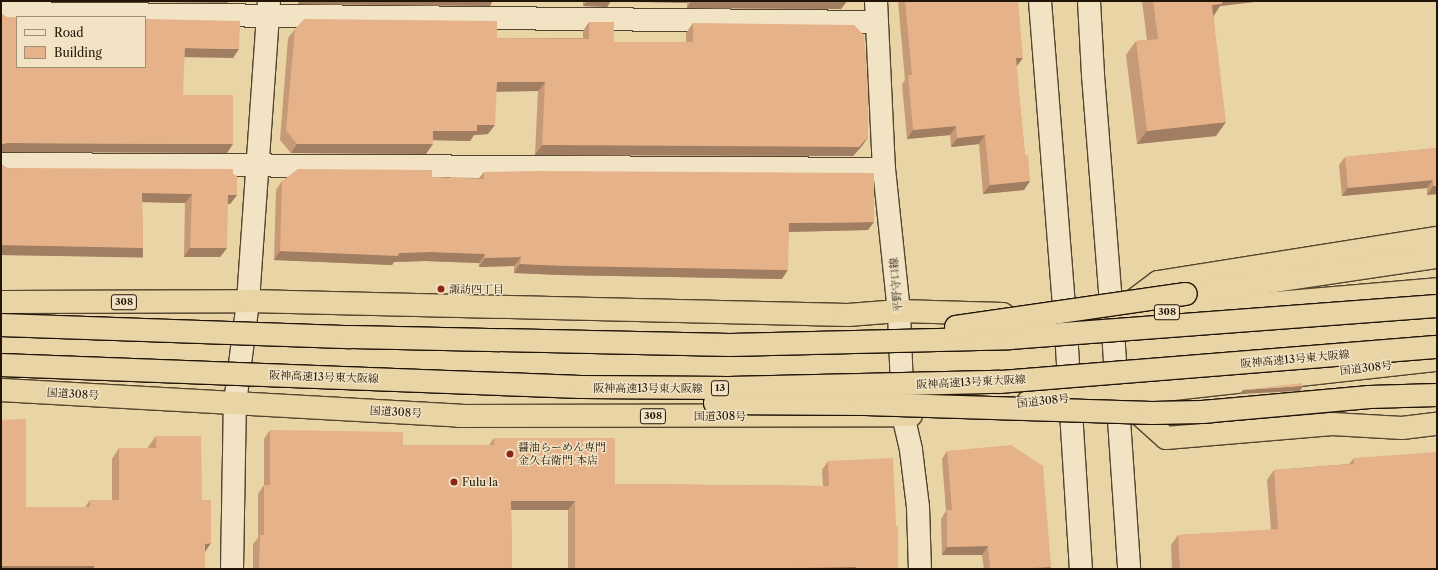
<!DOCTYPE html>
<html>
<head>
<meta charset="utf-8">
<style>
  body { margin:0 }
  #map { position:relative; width:1438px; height:570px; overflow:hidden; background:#e9d4a5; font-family:"Libre Caslon Text","Noto Serif JP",serif }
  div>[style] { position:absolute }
  .roads { filter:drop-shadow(1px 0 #53452e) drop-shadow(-1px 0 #53452e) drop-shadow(0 1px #53452e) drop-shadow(0 -1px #53452e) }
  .minor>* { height:22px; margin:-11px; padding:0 11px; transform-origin:11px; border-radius:11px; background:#f1e3c4 }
  .tertiary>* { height:22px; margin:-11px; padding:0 11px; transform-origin:11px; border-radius:11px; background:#f1e3c4 }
  .secondary>* { height:22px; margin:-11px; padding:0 11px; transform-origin:11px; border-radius:11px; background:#f1e3c4 }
  .trunk>* { height:22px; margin:-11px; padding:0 11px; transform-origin:11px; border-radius:11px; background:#e9d4a5 }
  .motorway>* { height:22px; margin:-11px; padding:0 11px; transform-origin:11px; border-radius:11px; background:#e9d4a5 }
  .bridges { filter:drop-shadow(1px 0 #211507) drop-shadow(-1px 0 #211507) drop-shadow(0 1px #211507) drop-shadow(0 -1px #211507) }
  .motorway-bridge>* { height:22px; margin:-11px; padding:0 11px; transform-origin:11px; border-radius:11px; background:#e9d4a5 }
  .wall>* { inset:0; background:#c69977 }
  .shaded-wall>* { inset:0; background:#a17d61; transform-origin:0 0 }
  .building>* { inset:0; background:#e6b28a }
  .dots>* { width:11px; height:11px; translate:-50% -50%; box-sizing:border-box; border:2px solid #f1e3c4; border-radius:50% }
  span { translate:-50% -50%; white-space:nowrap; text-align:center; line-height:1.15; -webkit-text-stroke:3px #f1e3c4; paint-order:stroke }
  .shield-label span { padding:1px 3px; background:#f1e3c4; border:1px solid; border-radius:3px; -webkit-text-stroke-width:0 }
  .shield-label { font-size:10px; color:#211507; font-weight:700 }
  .street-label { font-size:11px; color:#211507 }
  .poi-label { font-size:11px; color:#211507 }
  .left { translate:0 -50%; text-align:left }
  .frame { position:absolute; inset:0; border:2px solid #211507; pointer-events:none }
  .legend { position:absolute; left:16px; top:16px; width:130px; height:52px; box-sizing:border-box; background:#f1e3c4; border:1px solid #9e9178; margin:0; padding:5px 7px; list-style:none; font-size:12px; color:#211507 }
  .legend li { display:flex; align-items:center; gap:8px; height:20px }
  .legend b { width:20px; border:1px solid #9e9178 }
</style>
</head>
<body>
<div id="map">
  <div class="roads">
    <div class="minor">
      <i style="left:1040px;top:1px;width:316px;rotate:85.5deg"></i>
      <i style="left:1089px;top:1px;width:74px;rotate:86.9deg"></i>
      <i style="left:1093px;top:75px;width:243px;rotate:85.5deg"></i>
      <i style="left:1px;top:13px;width:876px;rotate:0.59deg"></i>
      <i style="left:1px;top:164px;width:883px;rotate:0.32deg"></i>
      <i style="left:232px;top:569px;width:166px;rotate:-89deg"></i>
      <i style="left:235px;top:403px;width:103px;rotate:-82.7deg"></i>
      <i style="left:248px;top:301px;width:301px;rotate:-86deg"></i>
    </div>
    <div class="tertiary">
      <i style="left:1065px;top:316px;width:254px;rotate:86.4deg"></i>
      <i style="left:1112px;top:317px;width:253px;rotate:86.1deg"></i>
    </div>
    <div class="secondary">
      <i style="left:876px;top:1px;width:168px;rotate:87.3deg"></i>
      <i style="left:884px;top:169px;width:143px;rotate:84deg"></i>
      <i style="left:899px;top:311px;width:104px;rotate:87.8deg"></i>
      <i style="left:903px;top:415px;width:36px;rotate:77deg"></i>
      <i style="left:911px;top:450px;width:57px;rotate:83deg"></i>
      <i style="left:918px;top:507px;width:62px;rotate:88.2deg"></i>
    </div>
    <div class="trunk">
      <i style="left:1px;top:302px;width:247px;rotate:-0.2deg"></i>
      <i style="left:248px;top:301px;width:600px;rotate:1.34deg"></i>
      <i style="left:848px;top:315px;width:51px;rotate:-4.5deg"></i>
      <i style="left:899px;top:311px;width:104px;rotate:1.7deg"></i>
      <i style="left:1126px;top:306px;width:40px;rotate:-37deg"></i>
      <i style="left:1158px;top:282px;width:282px;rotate:-9deg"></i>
      <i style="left:1077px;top:316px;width:35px;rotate:2deg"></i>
      <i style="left:1112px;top:317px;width:326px;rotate:-4.9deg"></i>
      <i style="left:1px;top:390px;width:459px;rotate:3.2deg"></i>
      <i style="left:459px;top:416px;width:452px;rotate:-0.1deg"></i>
      <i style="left:1028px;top:402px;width:91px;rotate:-4.4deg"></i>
      <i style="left:1119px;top:395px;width:320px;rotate:-6.3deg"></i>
      <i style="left:1128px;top:404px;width:51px;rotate:41.8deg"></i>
      <i style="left:1166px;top:438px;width:167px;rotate:-4.8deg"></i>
      <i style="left:1332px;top:424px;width:70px;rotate:3.3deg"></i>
      <i style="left:1402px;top:428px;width:35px;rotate:-7deg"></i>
    </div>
    <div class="motorway">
      <i style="left:1186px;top:294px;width:254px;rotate:-8.4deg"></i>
    </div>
  </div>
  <div class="bridges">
    <div class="motorway-bridge">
      <i style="left:1px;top:325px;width:350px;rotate:2deg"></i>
      <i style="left:351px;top:337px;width:379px;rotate:1.2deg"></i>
      <i style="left:730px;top:345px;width:280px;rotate:-1.4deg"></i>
      <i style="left:1010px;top:338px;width:428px;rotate:-4.3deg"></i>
      <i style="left:956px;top:327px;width:232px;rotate:-8.2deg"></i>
      <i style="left:1px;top:365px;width:580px;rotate:2.17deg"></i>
      <i style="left:581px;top:387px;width:148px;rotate:0.4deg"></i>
      <i style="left:729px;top:388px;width:271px;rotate:-1.3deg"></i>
      <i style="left:1000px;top:382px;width:438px;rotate:-4.6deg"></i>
      <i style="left:715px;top:403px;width:150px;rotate:0.4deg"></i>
      <i style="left:865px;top:404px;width:287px;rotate:1.8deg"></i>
      <i style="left:1152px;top:413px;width:50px;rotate:-1.1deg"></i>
      <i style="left:1202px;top:412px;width:168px;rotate:-5.1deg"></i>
      <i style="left:1369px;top:397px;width:68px;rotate:-1.7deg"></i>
    </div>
  </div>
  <div class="wall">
    <i style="clip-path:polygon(298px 1px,847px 1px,841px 9px,687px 8px,687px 3px,632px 2px,611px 1px,607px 7px,583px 6px,583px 1px,492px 2px,490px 6px,298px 4px)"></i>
    <i style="clip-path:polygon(898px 1px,1018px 1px,1016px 66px,1025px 155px,1030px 181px,1024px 190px,983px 194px,979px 144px,951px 147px,950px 135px,907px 139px,902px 84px,905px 80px)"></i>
    <i style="clip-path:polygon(1142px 1px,1255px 1px,1254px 2px,1220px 6px,1214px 16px,1216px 136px,1137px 144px,1126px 55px,1136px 41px,1147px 40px)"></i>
    <i style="clip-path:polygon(589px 22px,614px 42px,686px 42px,686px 33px,693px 23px,868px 137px,862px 146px,853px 156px,535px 155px,538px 91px,496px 91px,488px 134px,474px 135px,470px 141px,433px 140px,426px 154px,291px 153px,280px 140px,288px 38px,295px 29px,497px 38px,583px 38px,583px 31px)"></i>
    <i style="clip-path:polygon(1437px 148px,1437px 194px,1427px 195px,1427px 188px,1342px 196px,1339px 165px,1345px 157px)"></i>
    <i style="clip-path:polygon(1px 164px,7px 168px,233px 174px,237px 195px,230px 204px,227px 204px,227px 248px,220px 257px,184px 257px,185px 203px,142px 202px,143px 248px,136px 257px,1px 255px)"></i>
    <i style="clip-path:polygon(484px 172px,868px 230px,789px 232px,782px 279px,560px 275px,514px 273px,514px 266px,479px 267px,479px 263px,425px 261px,394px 262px,392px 265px,274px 260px,276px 190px,282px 181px,432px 177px,479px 178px)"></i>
    <i style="clip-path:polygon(270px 430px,403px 445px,489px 445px,494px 438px,615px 484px,823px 486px,822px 470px,828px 461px,896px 526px,898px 569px,568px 569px,568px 510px,511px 510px,512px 569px,253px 569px,253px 544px,258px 538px,258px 494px,264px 485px,264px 439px)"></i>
    <i style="clip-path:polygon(156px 436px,202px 500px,205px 552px,205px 569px,1px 569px,26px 507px,85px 507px,90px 500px,112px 500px,112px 459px,119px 448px,148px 448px,148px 447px)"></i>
    <i style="clip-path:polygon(947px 451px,1051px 567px,1049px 569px,984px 569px,982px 555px,942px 555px,941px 519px,946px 511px,942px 459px)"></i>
    <i style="clip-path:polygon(1354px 458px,1437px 569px,1172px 569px,1171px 545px,1178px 535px,1271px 530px,1267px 480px,1274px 470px,1349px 464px)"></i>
  </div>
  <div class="shaded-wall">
    <i style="clip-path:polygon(50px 1px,229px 1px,227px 3px)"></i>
    <i style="clip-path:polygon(300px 1px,583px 1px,492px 2px,490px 6px,298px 4px)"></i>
    <i style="clip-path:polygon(587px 1px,688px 1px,687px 3px,611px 1px,607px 7px,583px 6px)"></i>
    <i style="clip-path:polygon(691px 1px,847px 1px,841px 9px,687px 8px)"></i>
    <i style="clip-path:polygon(1216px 1px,1255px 1px,1254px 2px,1220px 6px,1212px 17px,1212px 5px)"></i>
    <i style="clip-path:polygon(185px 48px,239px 49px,233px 58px,179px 57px)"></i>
    <i style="clip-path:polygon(1016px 58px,1023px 58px,1017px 66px,1009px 67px)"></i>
    <i style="clip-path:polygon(497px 82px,545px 82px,538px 91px,490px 92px)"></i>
    <i style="clip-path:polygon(1226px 122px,1216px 136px,1137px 144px,1147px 131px)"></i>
    <i style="clip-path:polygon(477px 125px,495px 125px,488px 134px,474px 135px,470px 141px,426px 140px,433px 131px)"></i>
    <i style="clip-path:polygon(956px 126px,950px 135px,907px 139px,913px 130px)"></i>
    <i style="clip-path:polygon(985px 135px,979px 144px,951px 147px,957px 138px)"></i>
    <i style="clip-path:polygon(868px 137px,862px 146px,853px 156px,535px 155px,542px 145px)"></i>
    <i style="clip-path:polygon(7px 143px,233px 144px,227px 153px,1px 152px,1px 144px)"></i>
    <i style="clip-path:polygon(297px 144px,433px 144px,426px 154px,291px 153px)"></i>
    <i style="clip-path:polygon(1433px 180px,1427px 188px,1342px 196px,1348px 188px)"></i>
    <i style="clip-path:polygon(1030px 181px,1024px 190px,983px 194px,990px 185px)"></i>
    <i style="clip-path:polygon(1433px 186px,1437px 186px,1437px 194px,1427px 195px)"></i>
    <i style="clip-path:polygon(142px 193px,192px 194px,185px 203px,135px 202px)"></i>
    <i style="clip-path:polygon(228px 195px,237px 195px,230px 204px,221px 204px)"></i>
    <i style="clip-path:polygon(874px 222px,868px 230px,783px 232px,789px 223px)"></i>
    <i style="left:1px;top:245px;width:142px;height:10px;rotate:1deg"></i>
    <i style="clip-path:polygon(190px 248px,227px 248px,220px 257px,184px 257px)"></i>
    <i style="clip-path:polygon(280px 251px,399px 253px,431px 252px,485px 254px,479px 263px,425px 261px,394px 262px,392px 265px,274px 260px)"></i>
    <i style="clip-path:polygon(521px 257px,514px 266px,479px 267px,485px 258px)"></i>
    <i style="clip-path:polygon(520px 264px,788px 270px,782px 279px,560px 275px,514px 273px)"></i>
    <i style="clip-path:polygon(1303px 386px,1300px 391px,1240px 394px,1243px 390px)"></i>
    <i style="clip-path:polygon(511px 501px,575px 501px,568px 510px,505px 510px)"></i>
    <i style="clip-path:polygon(211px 543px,203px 555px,205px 544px)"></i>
    <i style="clip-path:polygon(988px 546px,982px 555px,942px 555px,947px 547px)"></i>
    <i style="left:1px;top:566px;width:93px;height:3px"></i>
    <i style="clip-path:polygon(856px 567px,855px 569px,796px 569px,797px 568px)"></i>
    <i style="clip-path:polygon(1051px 567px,1049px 569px,1032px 569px,1033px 568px)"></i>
  </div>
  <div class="building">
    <i style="clip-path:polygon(905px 1px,1018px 1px,1023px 58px,1016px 58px,1025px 155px,1028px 155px,1030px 181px,990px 185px,985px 135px,957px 138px,956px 126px,913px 130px,908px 75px,912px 75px)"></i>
    <i style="clip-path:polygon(1153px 1px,1222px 1px,1222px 4px,1212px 5px,1226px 122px,1147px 131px,1136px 41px,1158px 39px)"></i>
    <i style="clip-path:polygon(1px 13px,7px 17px,29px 17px,17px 17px,17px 67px,145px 67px,145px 19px,240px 21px,239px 49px,185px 48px,183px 95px,233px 95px,233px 144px,7px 143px,1px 144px)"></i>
    <i style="clip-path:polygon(304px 19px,497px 21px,497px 38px,589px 39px,589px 22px,614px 22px,614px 42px,693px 42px,693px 23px,854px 25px,864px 35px,868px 90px,868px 137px,859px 147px,542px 145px,545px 82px,497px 82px,495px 125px,477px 125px,477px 131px,433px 131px,433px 144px,297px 144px,286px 130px,295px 29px)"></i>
    <i style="clip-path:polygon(1437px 148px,1437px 186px,1433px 186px,1433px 180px,1348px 188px,1345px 157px)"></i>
    <i style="clip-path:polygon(1px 164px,7px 168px,233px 169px,233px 174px,237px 176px,237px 195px,228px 195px,227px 248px,190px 248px,192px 194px,142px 193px,143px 248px,1px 245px)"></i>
    <i style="clip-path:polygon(298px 169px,432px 170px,432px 177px,484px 179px,484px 172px,540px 171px,874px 173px,874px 222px,789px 223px,788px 270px,566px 266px,520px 264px,521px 257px,485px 258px,485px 254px,431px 252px,399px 253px,398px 256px,280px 251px,282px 181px)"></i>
    <i style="clip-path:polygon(1302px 383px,1303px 386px,1243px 390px)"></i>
    <i style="clip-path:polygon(26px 419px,26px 507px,90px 507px,90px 500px,119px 500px,119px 448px,156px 448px,156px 436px,201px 436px,202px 500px,211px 500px,211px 543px,205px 544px,205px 569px,94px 569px,94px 566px,1px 566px,1px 420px)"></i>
    <i style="clip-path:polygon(270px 430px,403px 432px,403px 445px,494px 445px,494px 438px,615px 438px,615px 484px,829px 486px,828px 461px,893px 458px,896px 526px,898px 526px,898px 569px,856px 569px,856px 567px,797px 568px,797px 569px,575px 569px,575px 501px,511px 501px,512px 569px,259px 569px,260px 535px,264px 535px,264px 485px,270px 485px)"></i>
    <i style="clip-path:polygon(1011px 445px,1043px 466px,1051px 567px,1033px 568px,1033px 569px,990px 569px,988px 546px,947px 547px,947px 510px,952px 510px,947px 451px)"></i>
    <i style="clip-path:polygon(1437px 452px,1437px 569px,1180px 569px,1178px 535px,1278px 529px,1274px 470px,1354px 464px,1354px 458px)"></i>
  </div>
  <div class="dots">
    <i style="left:441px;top:289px;background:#8f2418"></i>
    <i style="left:510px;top:454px;background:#8f2418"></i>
    <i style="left:454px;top:482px;background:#8f2418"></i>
  </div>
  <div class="shield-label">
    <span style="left:124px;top:302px">308</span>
    <span style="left:1167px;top:312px">308</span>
    <span style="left:720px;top:388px">13</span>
    <span style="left:653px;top:416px">308</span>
  </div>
  <div class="street-label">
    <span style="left:896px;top:285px;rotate:-95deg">平野守口線</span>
    <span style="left:1295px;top:359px;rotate:-5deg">阪神高速13号東大阪線</span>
    <span style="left:1366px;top:368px;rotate:-6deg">国道308号</span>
    <span style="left:324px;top:377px;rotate:2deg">阪神高速13号東大阪線</span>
    <span style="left:971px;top:382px;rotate:-3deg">阪神高速13号東大阪線</span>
    <span style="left:648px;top:388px">阪神高速13号東大阪線</span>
    <span style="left:73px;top:394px;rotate:3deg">国道308号</span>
    <span style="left:1043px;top:401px;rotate:-6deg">国道308号</span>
    <span style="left:396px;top:412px;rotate:3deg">国道308号</span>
    <span style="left:720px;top:416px">国道308号</span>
  </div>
  <div class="poi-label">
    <span class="left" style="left:449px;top:289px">諏訪四丁目</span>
    <span class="left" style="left:518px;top:454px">醤油らーめん専門<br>金久右衛門 本店</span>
    <span class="left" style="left:462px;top:482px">Fulu la</span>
  </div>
  <div class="frame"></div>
  <ul class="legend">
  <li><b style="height:5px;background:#f1e3c4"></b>Road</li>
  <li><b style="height:11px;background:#e6b28a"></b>Building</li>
  </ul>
</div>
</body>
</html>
